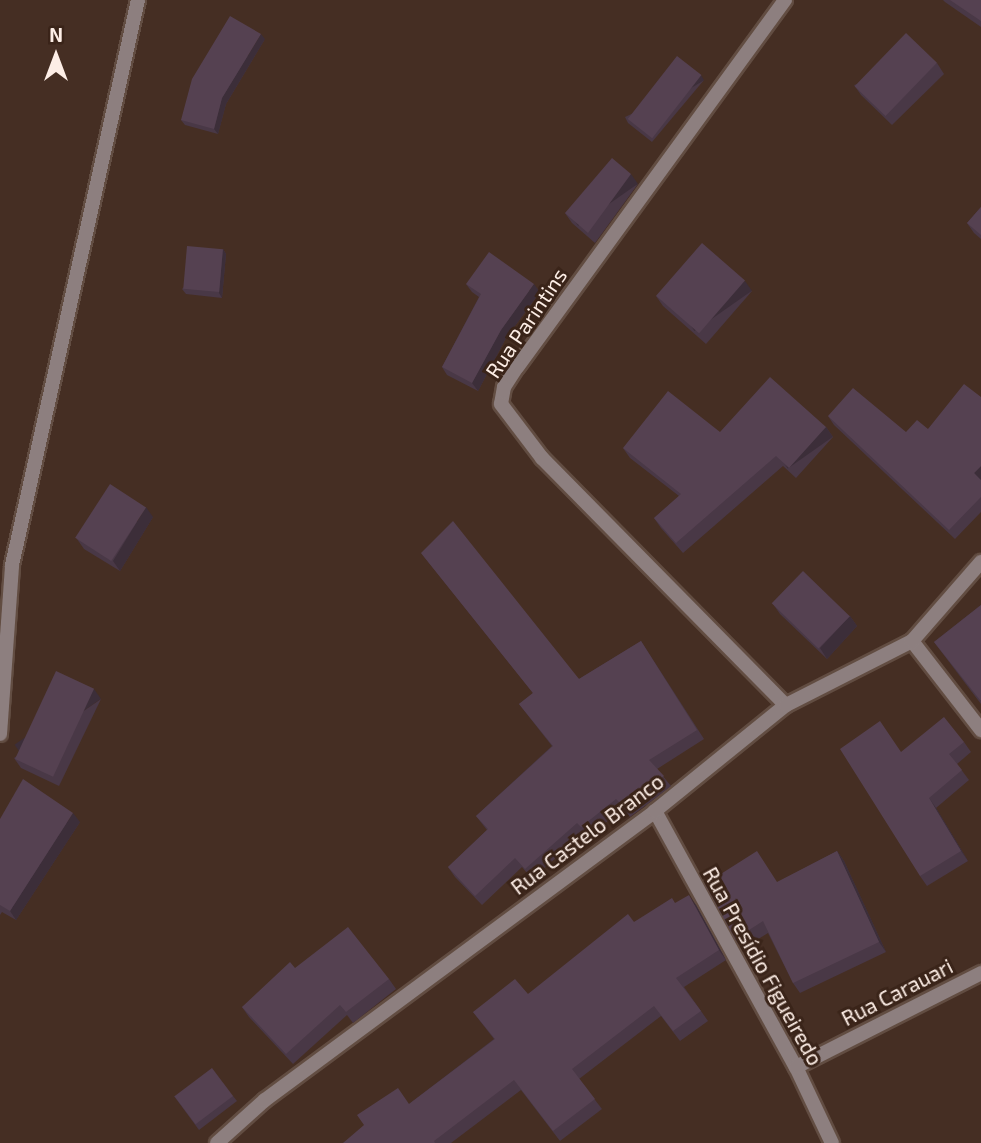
<!DOCTYPE html>
<html>
<head>
<meta charset="utf-8">
<style>
  body { margin:0 }
  #map { position:relative; width:981px; height:1143px; overflow:hidden; background:#452e23; font-family:"Exo 2",sans-serif }
  div>[style] { position:absolute }
  .roads { filter:drop-shadow(2px 0 #624d42) drop-shadow(-2px 0 #624d42) drop-shadow(0 2px #624d42) drop-shadow(0 -2px #624d42) }
  .minor>* { height:14px; margin:-7px; padding:0 7px; transform-origin:7px; border-radius:7px; background:#8d7f7f }
  .tertiary>* { height:14px; margin:-7px; padding:0 7px; transform-origin:7px; border-radius:7px; background:#8d7f7f }
  .wall>* { inset:0; background:#493846 }
  .shaded-wall>* { inset:0; background:#3c2e39; transform-origin:0 0 }
  .building>* { inset:0; background:#554151; transform-origin:0 0 }
  span { translate:-50% -50%; white-space:nowrap; text-align:center; line-height:1.15; -webkit-text-stroke:6px #3a2419; paint-order:stroke }
  .street-label { font-size:21px; color:#fdeee6 }
  .north { position:absolute; left:21px; top:21px; width:70px; height:70px; -webkit-text-stroke:5px #3a2419; paint-order:stroke; rotate:0deg; font-size:19px; font-weight:700; line-height:28px; text-align:center; color:#fdeee6 }
  .north::after { content:''; display:block; margin:auto; width:24px; height:32px; background:#fdeee6; clip-path:polygon(50% 0,100% 100%,50% 72%,0 100%) }
</style>
</head>
<body>
<div id="map">
  <div class="roads">
    <div class="minor">
      <i style="left:785px;top:0;width:454px;rotate:126.1deg"></i>
      <i style="left:517px;top:367px;width:24px;rotate:123deg"></i>
      <i style="left:504px;top:387px;width:17px;rotate:100deg"></i>
      <i style="left:501px;top:404px;width:68px;rotate:52.8deg"></i>
      <i style="left:542px;top:458px;width:347px;rotate:45.4deg"></i>
      <i style="left:912px;top:641px;width:113px;rotate:52.2deg"></i>
      <i style="left:0;top:734px;width:169px;rotate:-85.9deg"></i>
      <i style="left:12px;top:565px;width:579px;rotate:-77.43deg"></i>
      <i style="left:655px;top:811px;width:292px;rotate:61.2deg"></i>
      <i style="left:796px;top:1067px;width:84px;rotate:64.7deg"></i>
      <i style="left:796px;top:1067px;width:208px;rotate:-26.9deg"></i>
    </div>
    <div class="tertiary">
      <i style="left:217px;top:1143px;width:64px;rotate:-41.9deg"></i>
      <i style="left:265px;top:1100px;width:485px;rotate:-36.5deg"></i>
      <i style="left:655px;top:811px;width:169px;rotate:-39deg"></i>
      <i style="left:786px;top:705px;width:141px;rotate:-26.9deg"></i>
      <i style="left:912px;top:641px;width:105px;rotate:-48.9deg"></i>
    </div>
  </div>
  <div class="wall">
    <i style="clip-path:polygon(943px 0,981px 0,981px 27px,945px 2px)"></i>
    <i style="clip-path:polygon(265px 39px,226px 104px,218px 134px,185px 125px,181px 120px)"></i>
    <i style="clip-path:polygon(937px 63px,944px 74px,892px 125px,861px 95px,854px 85px)"></i>
    <i style="clip-path:polygon(704px 80px,652px 142px,628px 123px,625px 117px)"></i>
    <i style="clip-path:polygon(638px 184px,595px 243px,572px 223px,565px 213px)"></i>
    <i style="clip-path:polygon(981px 207px,981px 239px,974px 233px,967px 223px)"></i>
    <i style="clip-path:polygon(223px 249px,226px 254px,222px 298px,186px 294px,182px 289px)"></i>
    <i style="clip-path:polygon(466px 284px,540px 292px,506px 338px,478px 391px,447px 375px,442px 367px,479px 297px,472px 292px)"></i>
    <i style="clip-path:polygon(752px 291px,706px 344px,663px 306px,656px 296px)"></i>
    <i style="clip-path:polygon(981px 397px,981px 512px,955px 539px,834px 425px,828px 416px,906px 432px,928px 429px)"></i>
    <i style="clip-path:polygon(826px 427px,833px 437px,796px 478px,783px 466px,683px 553px,661px 528px,654px 518px,679px 496px,630px 458px,623px 448px,720px 432px)"></i>
    <i style="clip-path:polygon(153px 517px,120px 571px,84px 549px,77px 539px)"></i>
    <i style="clip-path:polygon(421px 553px,579px 679px,641px 641px,704px 739px,657px 769px,671px 786px,649px 803px,630px 817px,623px 809px,588px 837px,584px 833px,532px 879px,522px 867px,482px 905px,455px 877px,448px 867px,487px 830px,476px 816px,552px 746px,519px 704px,533px 693px)"></i>
    <i style="clip-path:polygon(773px 604px,850px 616px,857px 626px,827px 659px,780px 614px)"></i>
    <i style="clip-path:polygon(981px 605px,981px 704px,934px 642px)"></i>
    <i style="clip-path:polygon(101px 699px,59px 786px,21px 768px,14px 758px)"></i>
    <i style="clip-path:polygon(964px 742px,971px 752px,957px 764px,969px 780px,936px 808px,968px 861px,927px 886px,920px 876px,901px 752px)"></i>
    <i style="clip-path:polygon(0 819px,80px 822px,16px 920px,2px 912px,0 915px)"></i>
    <i style="clip-path:polygon(837px 851px,844px 861px,886px 952px,800px 993px,793px 983px,768px 933px,742px 949px,735px 939px,778px 882px)"></i>
    <i style="clip-path:polygon(675px 903px,696px 905px,726px 960px,684px 987px,708px 1021px,680px 1041px,661px 1016px,579px 1079px,602px 1109px,560px 1141px,521px 1090px,451px 1143px,343px 1143px,409px 1104px,494px 1039px,473px 1012px,528px 994px,634px 922px)"></i>
    <i style="clip-path:polygon(295px 968px,389px 979px,396px 989px,353px 1023px,347px 1015px,293px 1064px,249px 1017px,242px 1007px)"></i>
    <i style="clip-path:polygon(174px 1096px,233px 1096px,237px 1101px,199px 1130px)"></i>
  </div>
  <div class="shaded-wall">
    <i style="clip-path:polygon(261px 34px,265px 39px,226px 104px,218px 134px,214px 129px,222px 98px)"></i>
    <i style="left:701px;top:75px;width:6px;height:81px;rotate:59deg"></i>
    <i style="left:631px;top:174px;width:12px;height:73px;rotate:55deg"></i>
    <i style="clip-path:polygon(223px 249px,226px 254px,222px 298px,219px 293px)"></i>
    <i style="left:745px;top:281px;width:12px;height:70px;rotate:55deg"></i>
    <i style="clip-path:polygon(534px 284px,540px 292px,506px 338px,478px 391px,472px 383px,501px 330px)"></i>
    <i style="left:826px;top:427px;width:12px;height:55px;rotate:55deg"></i>
    <i style="clip-path:polygon(981px 466px,981px 481px,974px 473px)"></i>
    <i style="clip-path:polygon(146px 507px,153px 517px,120px 571px,113px 561px)"></i>
    <i style="clip-path:polygon(850px 616px,857px 626px,827px 659px,820px 648px)"></i>
    <i style="left:94px;top:689px;width:12px;height:97px;rotate:55deg"></i>
    <i style="clip-path:polygon(929px 798px,936px 808px,968px 861px,961px 851px)"></i>
    <i style="clip-path:polygon(73px 813px,80px 822px,16px 920px,10px 911px)"></i>
    <i style="clip-path:polygon(837px 851px,844px 861px,886px 952px,879px 942px)"></i>
    <i style="clip-path:polygon(689px 895px,696px 905px,726px 960px,719px 950px)"></i>
  </div>
  <div class="building">
    <i style="clip-path:polygon(950px 0,981px 0,981px 21px)"></i>
    <i style="clip-path:polygon(230px 16px,261px 34px,222px 98px,214px 129px,181px 120px,192px 79px)"></i>
    <i style="left:906px;top:33px;width:43px;height:74px;rotate:44deg"></i>
    <i style="left:677px;top:56px;width:31px;height:80px;rotate:38deg"></i>
    <i style="clip-path:polygon(612px 158px,631px 174px,588px 233px,565px 213px)"></i>
    <i style="clip-path:polygon(981px 207px,981px 235px,967px 223px)"></i>
    <i style="left:702px;top:243px;width:57px;height:70px;rotate:41deg"></i>
    <i style="left:187px;top:246px;width:36px;height:43px;rotate:5deg"></i>
    <i style="clip-path:polygon(489px 252px,534px 284px,501px 330px,472px 383px,442px 367px,481px 294px,466px 284px)"></i>
    <i style="clip-path:polygon(770px 377px,826px 427px,789px 468px,776px 456px,676px 543px,654px 518px,681px 494px,623px 448px,668px 391px,720px 432px)"></i>
    <i style="clip-path:polygon(964px 384px,981px 397px,981px 466px,974px 473px,981px 480px,981px 497px,949px 530px,828px 416px,853px 388px,906px 432px,917px 420px,928px 429px)"></i>
    <i style="left:110px;top:484px;width:43px;height:64px;rotate:33deg"></i>
    <i style="clip-path:polygon(453px 521px,579px 679px,641px 641px,697px 730px,649px 760px,664px 776px,642px 794px,624px 807px,616px 799px,581px 827px,577px 823px,525px 869px,515px 858px,475px 896px,448px 867px,488px 829px,476px 816px,553px 746px,519px 704px,533px 693px,421px 553px)"></i>
    <i style="left:803px;top:571px;width:65px;height:45px;rotate:44deg"></i>
    <i style="clip-path:polygon(981px 605px,981px 700px,980px 700px,934px 642px)"></i>
    <i style="left:56px;top:671px;width:42px;height:97px;rotate:25deg"></i>
    <i style="clip-path:polygon(944px 717px,964px 742px,949px 754px,962px 770px,929px 798px,961px 851px,920px 876px,840px 749px,880px 721px,901px 752px)"></i>
    <i style="clip-path:polygon(23px 779px,73px 813px,10px 911px,0 905px,0 819px)"></i>
    <i style="clip-path:polygon(757px 851px,777px 882px,837px 851px,879px 942px,793px 983px,763px 921px,735px 939px,705px 884px)"></i>
    <i style="clip-path:polygon(689px 895px,719px 950px,676px 978px,701px 1011px,673px 1031px,654px 1006px,572px 1069px,595px 1099px,553px 1131px,514px 1080px,434px 1141px,435px 1143px,343px 1143px,364px 1125px,357px 1115px,398px 1088px,409px 1104px,495px 1039px,473px 1012px,515px 979px,528px 994px,628px 914px,634px 922px,672px 898px,675px 903px)"></i>
    <i style="clip-path:polygon(348px 927px,389px 979px,346px 1012px,340px 1005px,286px 1054px,242px 1007px,290px 962px,295px 968px)"></i>
    <i style="left:212px;top:1068px;width:35px;height:47px;rotate:53deg"></i>
  </div>
  <div class="street-label">
    <span style="left:526px;top:323px;rotate:-56deg">Rua Parintins</span>
    <span style="left:587px;top:834px;rotate:-37deg">Rua Castelo Branco</span>
    <span style="left:763px;top:966px;rotate:61deg">Rua Presídio Figueiredo</span>
    <span style="left:897px;top:992px;rotate:-27deg">Rua Carauari</span>
  </div>
  <div class="north">N</div>
</div>
</body>
</html>
